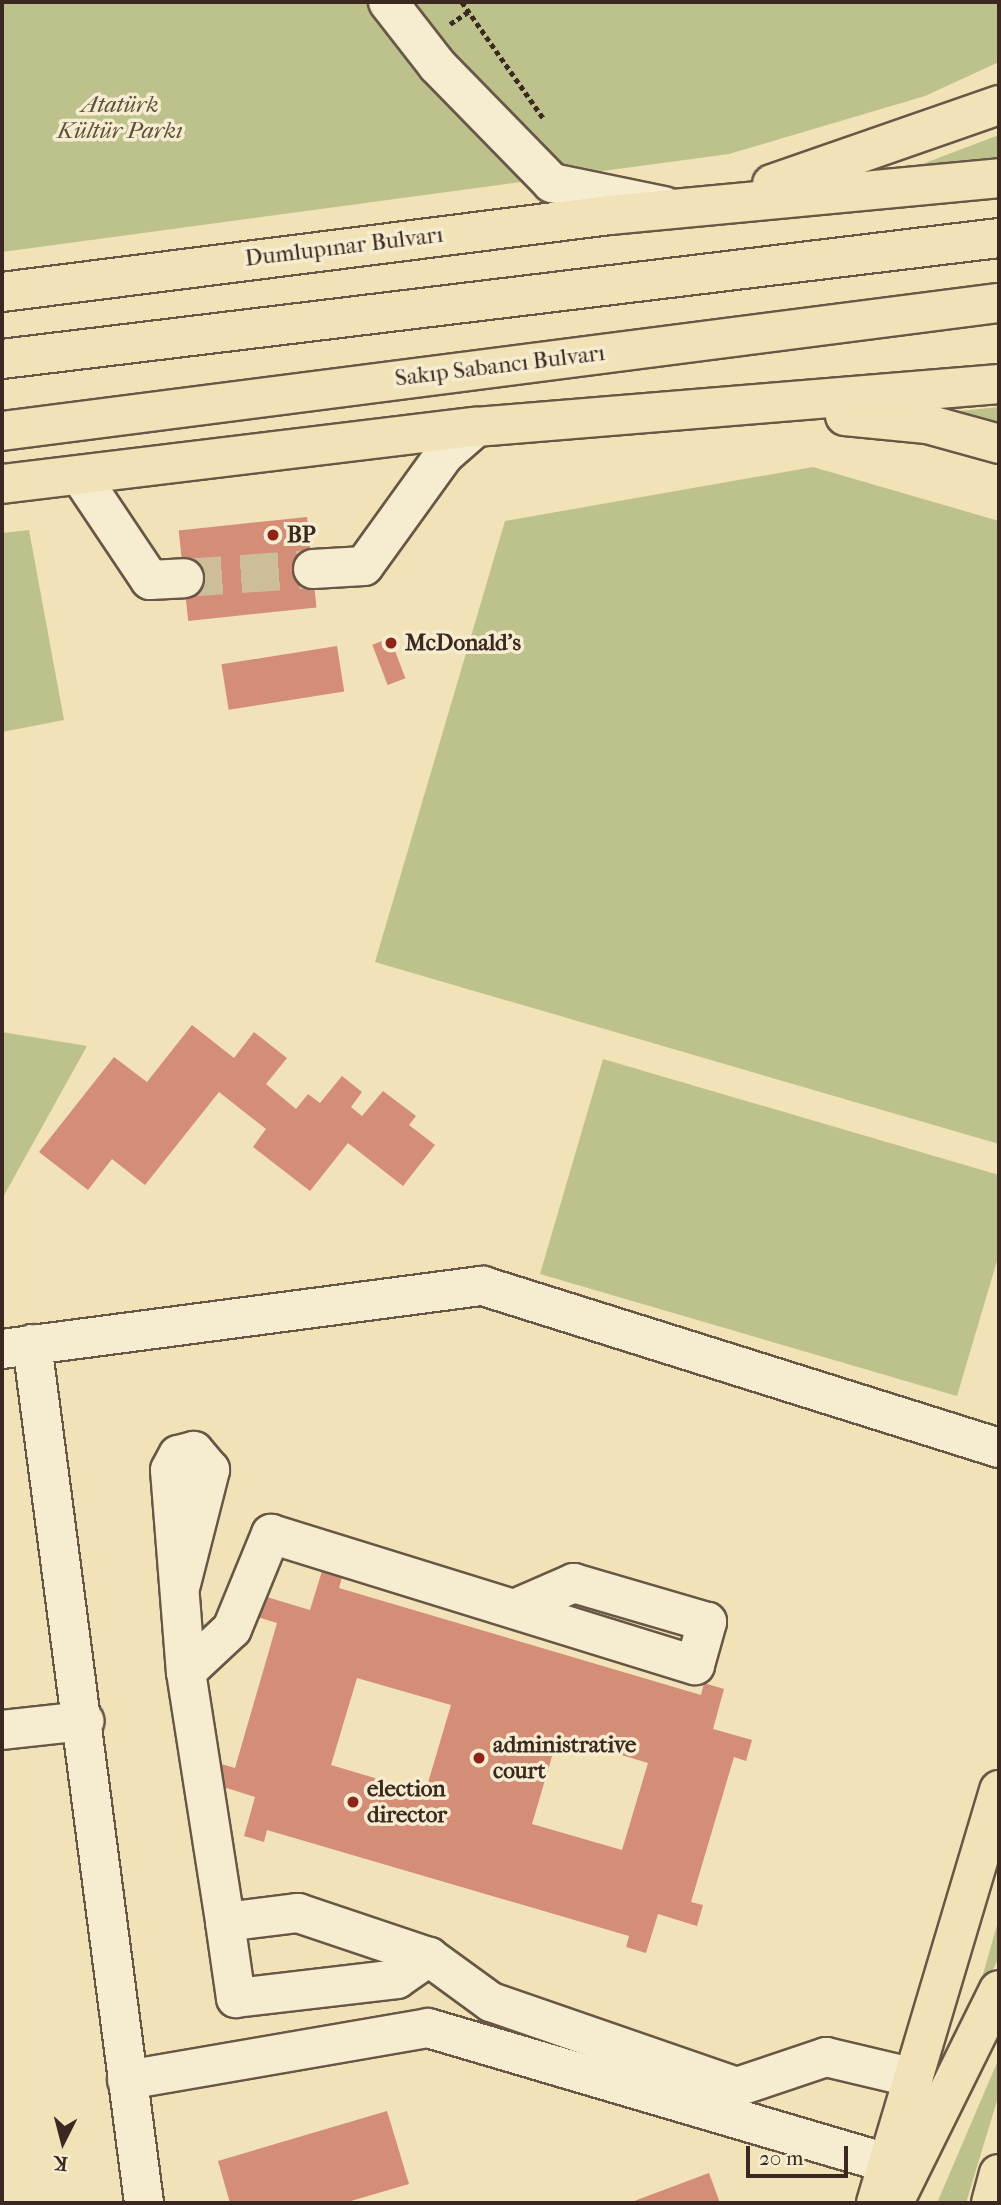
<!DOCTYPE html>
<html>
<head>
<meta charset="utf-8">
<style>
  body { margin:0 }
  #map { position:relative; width:1001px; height:2205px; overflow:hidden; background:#f1e2b7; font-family:"IM FELL French Canon",serif }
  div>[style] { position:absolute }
  .green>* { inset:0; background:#bdc28c }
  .building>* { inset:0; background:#d48d76; transform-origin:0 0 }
  .minor-tunnel>* { height:38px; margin-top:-19px; transform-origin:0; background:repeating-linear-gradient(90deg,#cdbd99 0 38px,transparent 0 57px) }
  .path>* { height:4.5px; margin-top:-2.25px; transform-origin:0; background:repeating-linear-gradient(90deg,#3b2921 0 5px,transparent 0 8.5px) }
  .roads { filter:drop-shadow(2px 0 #685746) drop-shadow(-2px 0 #685746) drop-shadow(0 2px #685746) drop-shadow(0 -2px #685746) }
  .minor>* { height:38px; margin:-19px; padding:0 19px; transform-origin:19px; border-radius:19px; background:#f6ecd0 }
  .major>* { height:38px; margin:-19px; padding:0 19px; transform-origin:19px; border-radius:19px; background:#f1e2b7 }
  .dots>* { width:19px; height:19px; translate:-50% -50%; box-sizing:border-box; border:4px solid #f6ecd0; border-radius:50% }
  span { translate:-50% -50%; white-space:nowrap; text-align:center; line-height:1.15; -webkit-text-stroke:7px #f6ecd0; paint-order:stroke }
  .park-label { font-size:23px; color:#5c4f3c; font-style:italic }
  .street-label { font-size:23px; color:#3b2921 }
  .poi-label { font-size:23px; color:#3b2921; font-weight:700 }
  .left { translate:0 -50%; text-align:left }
  .frame { position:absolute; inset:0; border:4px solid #3b2921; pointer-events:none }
  .north { position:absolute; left:28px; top:2107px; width:70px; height:70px; -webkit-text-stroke:5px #f6ecd0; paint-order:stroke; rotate:186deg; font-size:19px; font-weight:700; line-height:28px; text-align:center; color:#3b2921 }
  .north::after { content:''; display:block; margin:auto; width:24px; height:32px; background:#3b2921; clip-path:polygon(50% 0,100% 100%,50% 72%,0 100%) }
  .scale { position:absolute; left:746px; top:2146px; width:102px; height:32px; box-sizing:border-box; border:4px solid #3b2921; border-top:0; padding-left:9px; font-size:21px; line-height:24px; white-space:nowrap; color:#3b2921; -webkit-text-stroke:5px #f6ecd0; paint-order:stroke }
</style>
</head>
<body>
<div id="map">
  <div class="green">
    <i style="clip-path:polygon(2px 2px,999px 2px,999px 62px,925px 96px,729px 154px,2px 252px)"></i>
    <i style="clip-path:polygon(999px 135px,999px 158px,904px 171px)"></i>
    <i style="clip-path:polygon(999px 407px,999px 425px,949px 412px)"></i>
    <i style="clip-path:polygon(813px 467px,999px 521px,999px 1144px,375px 962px,505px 521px)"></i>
    <i style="clip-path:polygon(29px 530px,64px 720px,2px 732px,2px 533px)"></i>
    <i style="clip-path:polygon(2px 1032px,87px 1046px,2px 1199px)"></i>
    <i style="clip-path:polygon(603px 1059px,999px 1175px,999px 1254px,957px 1396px,540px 1274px)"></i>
    <i style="clip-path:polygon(999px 1918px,999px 1957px,972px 2013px)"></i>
    <i style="clip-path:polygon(999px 2058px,999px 2094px,966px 2203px,937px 2203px)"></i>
  </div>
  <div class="building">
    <i style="left:307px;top:517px;width:91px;height:129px;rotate:84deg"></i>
    <i style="left:390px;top:638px;width:43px;height:19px;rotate:69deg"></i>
    <i style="left:337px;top:646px;width:46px;height:117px;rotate:81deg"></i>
    <i style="clip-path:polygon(192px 1025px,234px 1058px,254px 1032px,287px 1058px,266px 1084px,296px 1109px,308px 1094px,320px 1103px,342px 1076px,362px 1092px,351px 1107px,362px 1116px,383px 1091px,416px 1116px,409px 1125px,435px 1145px,403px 1186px,348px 1143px,310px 1191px,253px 1147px,266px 1129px,219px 1092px,145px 1185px,112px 1159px,88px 1190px,39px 1152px,114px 1057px,147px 1082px)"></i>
    <i style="clip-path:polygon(evenodd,322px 1571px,342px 1577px,339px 1588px,701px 1695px,704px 1683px,724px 1689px,713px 1729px,752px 1740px,746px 1761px,734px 1757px,691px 1902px,703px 1905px,697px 1926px,658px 1914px,646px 1953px,626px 1947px,629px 1936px,267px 1830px,264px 1842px,244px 1836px,255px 1797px,205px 1781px,211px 1761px,235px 1768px,277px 1623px,254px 1616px,260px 1595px,310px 1610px,322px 1571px,357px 1678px,451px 1705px,425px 1793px,331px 1765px,357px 1678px,322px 1571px,558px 1736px,648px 1763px,622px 1850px,532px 1824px,558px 1736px)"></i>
    <i style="clip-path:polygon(387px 2111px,409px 2184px,344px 2203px,230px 2203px,218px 2161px)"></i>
    <i style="clip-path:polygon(709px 2173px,720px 2203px,629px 2203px)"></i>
  </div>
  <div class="minor-tunnel">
    <i style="left:184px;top:578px;width:129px;rotate:-4deg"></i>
  </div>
  <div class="path">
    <i style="left:462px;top:2px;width:143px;rotate:55deg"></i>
    <i style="left:450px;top:24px;width:23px;rotate:-34deg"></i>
  </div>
  <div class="roads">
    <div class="minor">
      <i style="left:388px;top:2px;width:80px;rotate:52.1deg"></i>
      <i style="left:437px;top:65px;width:165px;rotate:45.7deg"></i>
      <i style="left:552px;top:183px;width:114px;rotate:11.6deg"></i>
      <i style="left:81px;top:477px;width:124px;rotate:56.2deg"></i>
      <i style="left:150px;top:580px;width:34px;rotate:-3deg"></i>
      <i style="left:313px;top:569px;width:51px;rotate:-3.4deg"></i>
      <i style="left:364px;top:566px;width:137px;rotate:-54.2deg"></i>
      <i style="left:444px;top:455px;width:43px;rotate:-41.2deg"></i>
      <i style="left:32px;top:1344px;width:866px;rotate:82.57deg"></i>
      <i style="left:2px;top:1349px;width:485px;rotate:-7.5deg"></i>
      <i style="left:483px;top:1286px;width:541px;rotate:17.43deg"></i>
      <i style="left:181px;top:1584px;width:118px;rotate:-75.7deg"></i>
      <i style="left:210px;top:1470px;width:25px;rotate:-130deg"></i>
      <i style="left:194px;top:1451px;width:16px;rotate:166deg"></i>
      <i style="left:178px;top:1455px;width:17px;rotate:118deg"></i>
      <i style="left:170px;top:1470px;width:203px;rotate:85.5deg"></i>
      <i style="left:186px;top:1672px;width:253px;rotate:81.1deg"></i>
      <i style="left:225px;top:1922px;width:74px;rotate:-7deg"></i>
      <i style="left:298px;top:1913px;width:138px;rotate:18.6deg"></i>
      <i style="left:429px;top:1957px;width:77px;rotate:36deg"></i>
      <i style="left:491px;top:2002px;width:260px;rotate:19.1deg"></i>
      <i style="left:737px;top:2087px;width:94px;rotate:-18.6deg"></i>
      <i style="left:826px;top:2057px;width:90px;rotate:13.4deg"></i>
      <i style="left:186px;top:1672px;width:63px;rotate:-43.1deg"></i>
      <i style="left:232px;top:1629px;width:103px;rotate:-67.7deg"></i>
      <i style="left:271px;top:1534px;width:444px;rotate:17.2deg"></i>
      <i style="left:695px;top:1665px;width:45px;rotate:-74.4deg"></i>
      <i style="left:707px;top:1622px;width:139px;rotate:-163.7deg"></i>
      <i style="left:574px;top:1583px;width:65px;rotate:156.6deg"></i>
      <i style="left:2px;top:1730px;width:83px;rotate:-6.2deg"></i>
      <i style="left:225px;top:1922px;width:77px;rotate:81.8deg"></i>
      <i style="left:236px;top:1998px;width:162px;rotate:-6.7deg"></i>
      <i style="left:397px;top:1979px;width:39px;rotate:-35deg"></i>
      <i style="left:127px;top:2080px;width:305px;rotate:-9.8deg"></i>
      <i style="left:428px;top:2028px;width:479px;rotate:16.4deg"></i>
    </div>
    <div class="major">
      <i style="left:772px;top:184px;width:240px;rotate:-19.2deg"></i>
      <i style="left:2px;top:292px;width:613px;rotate:-7.22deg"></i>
      <i style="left:610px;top:215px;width:391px;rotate:-5.4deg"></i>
      <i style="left:2px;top:359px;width:1004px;rotate:-6.92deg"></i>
      <i style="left:845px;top:416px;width:82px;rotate:5.6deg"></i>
      <i style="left:927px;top:424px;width:75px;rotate:15.5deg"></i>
      <i style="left:2px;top:431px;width:1005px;rotate:-7.32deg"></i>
      <i style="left:2px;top:484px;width:477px;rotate:-6.9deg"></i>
      <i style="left:476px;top:427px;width:525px;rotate:-4.7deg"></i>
      <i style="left:899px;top:2192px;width:225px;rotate:-63.7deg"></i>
      <i style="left:876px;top:2203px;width:431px;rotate:-73.4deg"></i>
      <i style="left:991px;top:2203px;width:30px;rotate:-75deg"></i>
    </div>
  </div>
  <div class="dots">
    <i style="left:273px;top:535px;background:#8f2418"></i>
    <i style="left:391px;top:643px;background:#8f2418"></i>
    <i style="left:479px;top:1758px;background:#8f2418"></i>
    <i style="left:353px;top:1802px;background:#8f2418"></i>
  </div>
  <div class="park-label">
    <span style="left:120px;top:118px">Atatürk<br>Kültür Parkı</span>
  </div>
  <div class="street-label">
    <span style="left:344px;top:247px;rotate:-7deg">Dumlupınar Bulvarı</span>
    <span style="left:500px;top:366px;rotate:-7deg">Sakıp Sabancı Bulvarı</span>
  </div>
  <div class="poi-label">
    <span class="left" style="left:287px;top:535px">BP</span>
    <span class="left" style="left:405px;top:643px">McDonald's</span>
    <span class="left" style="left:493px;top:1758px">administrative<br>court</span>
    <span class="left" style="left:367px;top:1802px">election<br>director</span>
  </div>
  <div class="frame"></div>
  <div class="north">K</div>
  <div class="scale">20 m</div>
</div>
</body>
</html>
